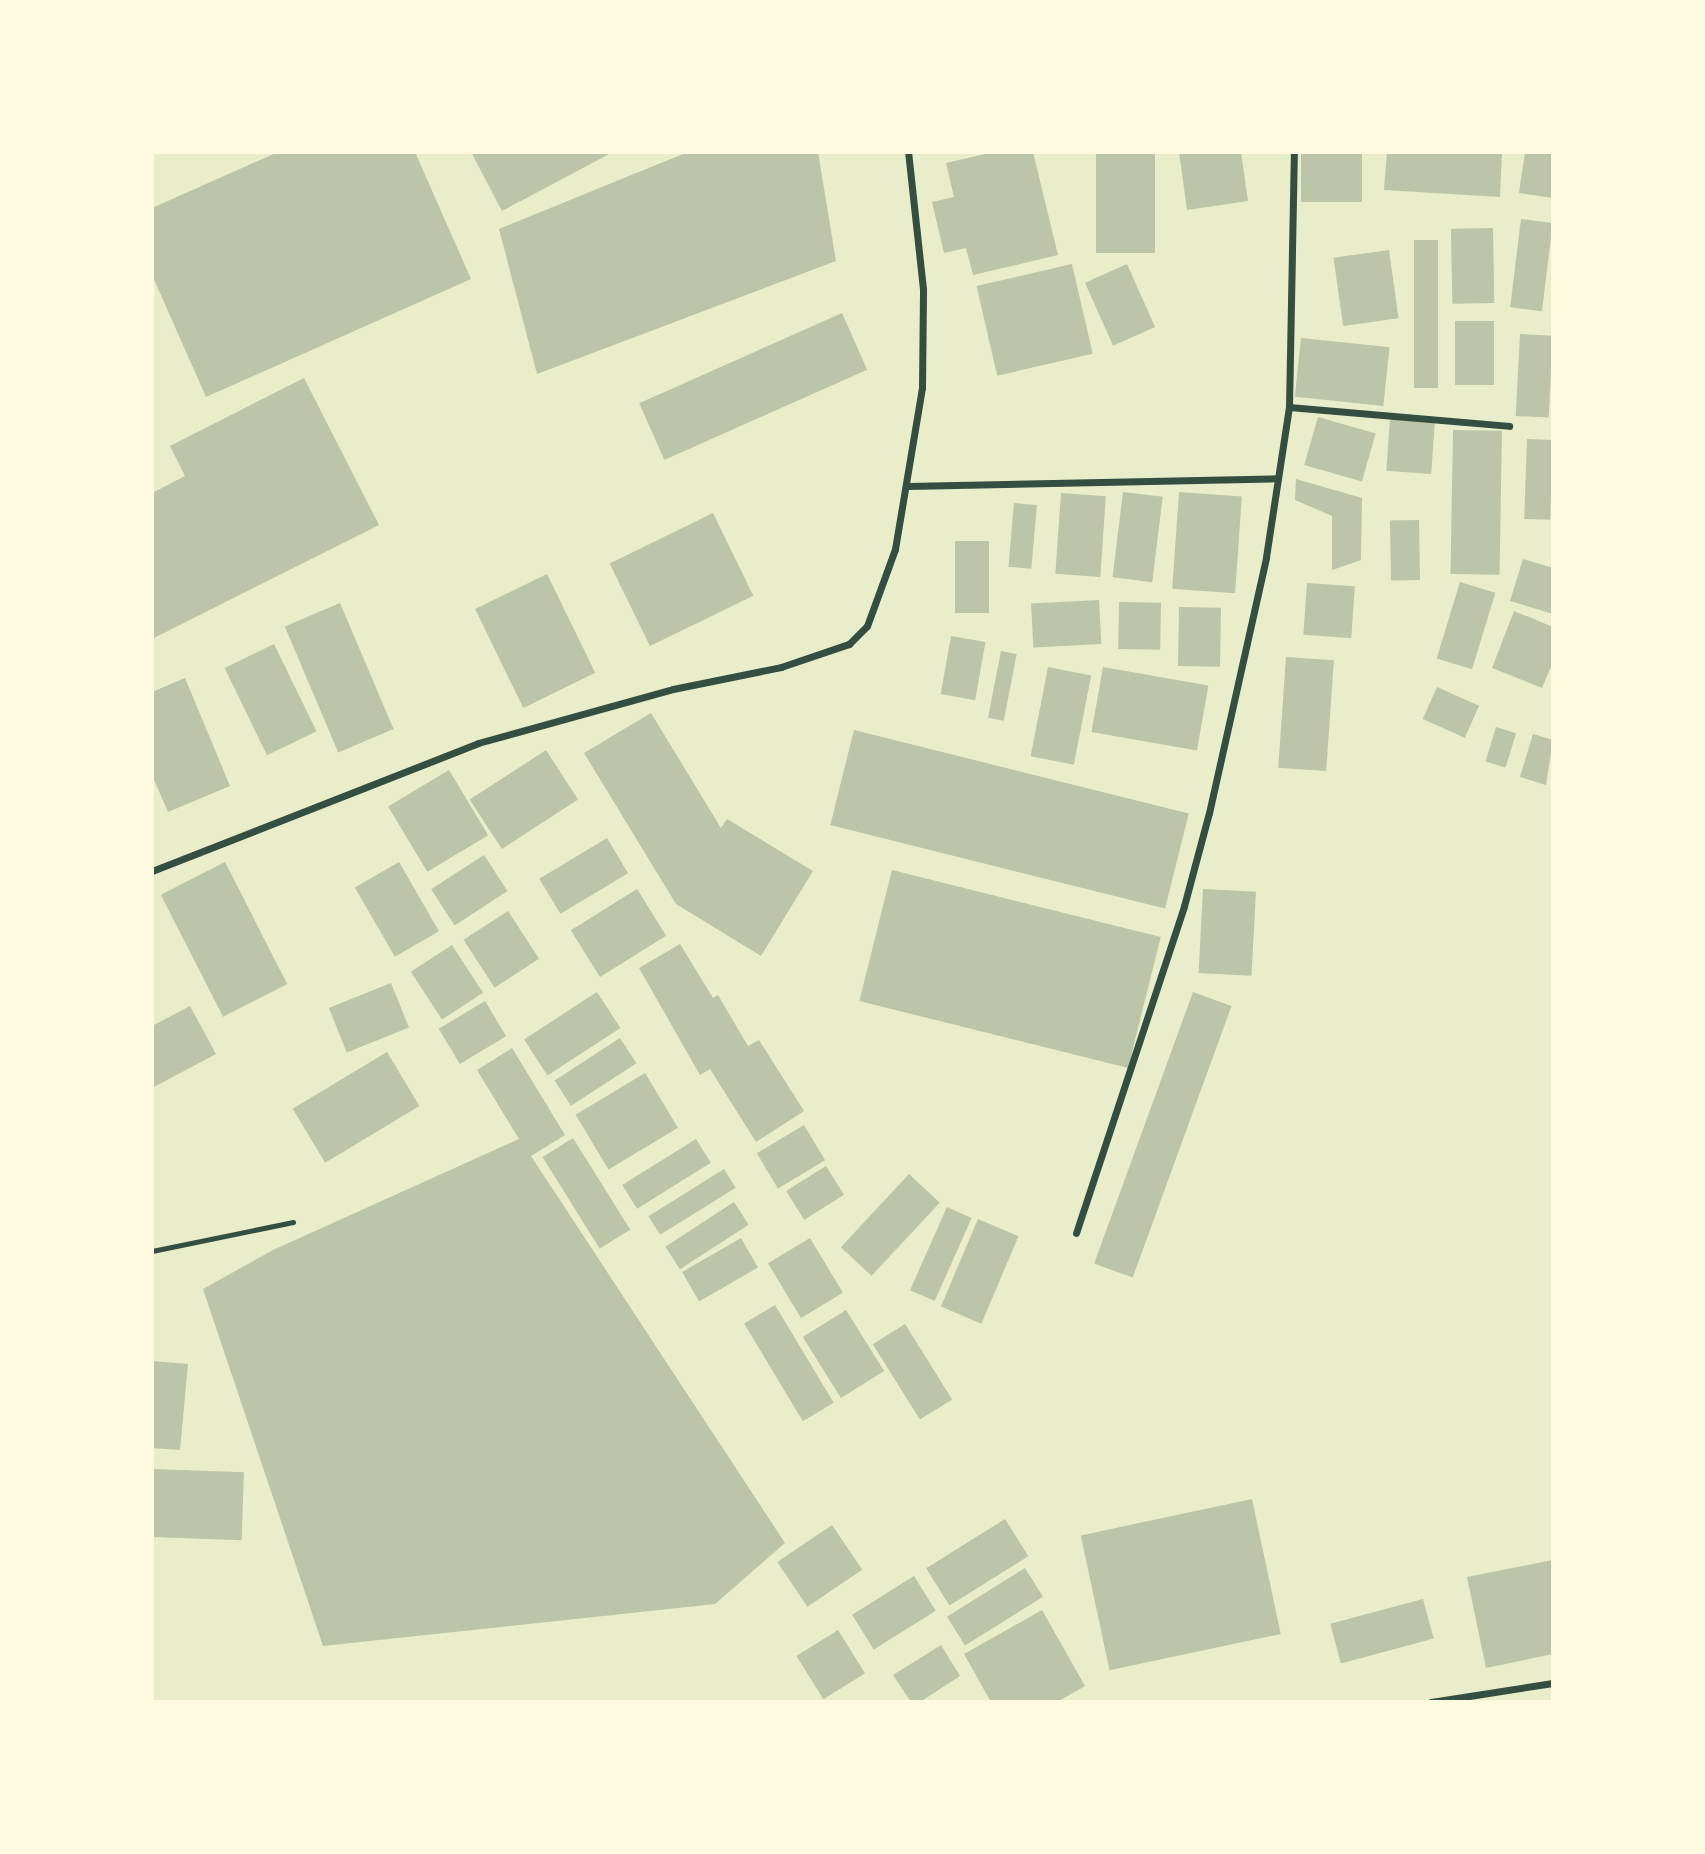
<!DOCTYPE html>
<html>
<head>
<meta charset="utf-8">
<style>
  body { margin:0 }
  #map { position:relative; width:1705px; height:1854px; overflow:hidden; background:#e9edc9; font-family:Arial,sans-serif }
  div>[style] { position:absolute }
  .building>* { inset:0; background:#bcc5a7; transform-origin:0 0 }
  .service>* { height:5px; margin:-2.5px; padding:0 2.5px; transform-origin:2.5px; border-radius:2.5px; background:#344e41 }
  .minor>* { height:7px; margin:-3.5px; padding:0 3.5px; transform-origin:3.5px; border-radius:3.5px; background:#344e41 }
  span { translate:-50% -50%; white-space:nowrap; text-align:center; line-height:1.15; -webkit-text-stroke:5px #fefae0; paint-order:stroke }
  .frame { position:absolute; inset:0; border:154px solid #fefae0; pointer-events:none }
</style>
</head>
<body>
<div id="map">
  <div class="building">
    <i style="clip-path:polygon(278px 152px,415px 152px,471px 279px,206px 397px,152px 275px,152px 208px)"></i>
    <i style="clip-path:polygon(471px 152px,613px 152px,502px 211px)"></i>
    <i style="clip-path:polygon(688px 152px,818px 152px,836px 261px,537px 374px,499px 229px)"></i>
    <i style="clip-path:polygon(994px 152px,1033px 152px,1058px 255px,973px 275px,966px 248px,944px 253px,932px 202px,954px 197px,946px 163px)"></i>
    <i style="left:1096px;top:152px;width:59px;height:101px"></i>
    <i style="clip-path:polygon(1179px 152px,1241px 152px,1248px 201px,1187px 210px)"></i>
    <i style="left:1301px;top:152px;width:61px;height:50px"></i>
    <i style="clip-path:polygon(1387px 152px,1502px 152px,1500px 197px,1384px 190px)"></i>
    <i style="clip-path:polygon(1525px 152px,1553px 152px,1553px 198px,1519px 193px)"></i>
    <i style="left:1521px;top:219px;width:32px;height:89px;rotate:7deg"></i>
    <i style="left:1493px;top:228px;width:75px;height:42px;rotate:89deg"></i>
    <i style="left:1414px;top:240px;width:24px;height:148px"></i>
    <i style="left:1389px;top:250px;width:69px;height:56px;rotate:82deg"></i>
    <i style="left:1072px;top:264px;width:92px;height:98px;rotate:77deg"></i>
    <i style="left:1127px;top:264px;width:69px;height:46px;rotate:66deg"></i>
    <i style="left:842px;top:313px;width:62px;height:222px;rotate:66deg"></i>
    <i style="left:1494px;top:321px;width:64px;height:39px;rotate:90deg"></i>
    <i style="left:1520px;top:334px;width:33px;height:82px;rotate:3deg"></i>
    <i style="left:1301px;top:338px;width:89px;height:59px;rotate:6deg"></i>
    <i style="clip-path:polygon(304px 378px,379px 525px,152px 639px,152px 493px,185px 476px,170px 446px)"></i>
    <i style="left:1318px;top:417px;width:60px;height:50px;rotate:16deg"></i>
    <i style="left:1390px;top:418px;width:45px;height:53px;rotate:4deg"></i>
    <i style="left:1453px;top:430px;width:49px;height:144px;rotate:1deg"></i>
    <i style="left:1527px;top:439px;width:26px;height:80px;rotate:2deg"></i>
    <i style="clip-path:polygon(1296px 479px,1362px 498px,1361px 560px,1332px 570px,1332px 516px,1295px 500px)"></i>
    <i style="left:1123px;top:492px;width:40px;height:86px;rotate:7deg"></i>
    <i style="left:1179px;top:492px;width:63px;height:97px;rotate:4deg"></i>
    <i style="left:1061px;top:493px;width:45px;height:81px;rotate:4deg"></i>
    <i style="left:1014px;top:503px;width:23px;height:64px;rotate:5deg"></i>
    <i style="left:713px;top:513px;width:92px;height:115px;rotate:64deg"></i>
    <i style="left:1419px;top:520px;width:60px;height:29px;rotate:89deg"></i>
    <i style="left:955px;top:541px;width:34px;height:72px"></i>
    <i style="clip-path:polygon(1523px 559px,1553px 568px,1553px 614px,1510px 601px)"></i>
    <i style="left:547px;top:574px;width:110px;height:80px;rotate:64deg"></i>
    <i style="left:1460px;top:582px;width:37px;height:80px;rotate:17deg"></i>
    <i style="left:1307px;top:583px;width:48px;height:52px;rotate:4deg"></i>
    <i style="left:1099px;top:600px;width:44px;height:68px;rotate:87deg"></i>
    <i style="left:1119px;top:602px;width:42px;height:47px;rotate:1deg"></i>
    <i style="left:340px;top:603px;width:137px;height:60px;rotate:67deg"></i>
    <i style="left:1179px;top:607px;width:42px;height:59px;rotate:1deg"></i>
    <i style="clip-path:polygon(1514px 611px,1553px 627px,1553px 662px,1542px 688px,1492px 668px)"></i>
    <i style="left:951px;top:636px;width:35px;height:59px;rotate:10deg"></i>
    <i style="left:274px;top:644px;width:97px;height:55px;rotate:64deg"></i>
    <i style="left:1001px;top:651px;width:16px;height:68px;rotate:11deg"></i>
    <i style="left:1286px;top:657px;width:48px;height:111px;rotate:4deg"></i>
    <i style="left:1048px;top:667px;width:44px;height:91px;rotate:11deg"></i>
    <i style="left:1103px;top:667px;width:107px;height:66px;rotate:10deg"></i>
    <i style="clip-path:polygon(185px 678px,230px 786px,168px 812px,152px 775px,152px 692px)"></i>
    <i style="left:1437px;top:687px;width:46px;height:35px;rotate:24deg"></i>
    <i style="clip-path:polygon(651px 713px,721px 828px,727px 819px,813px 871px,761px 956px,676px 904px,584px 753px)"></i>
    <i style="left:1496px;top:727px;width:21px;height:36px;rotate:17deg"></i>
    <i style="left:854px;top:730px;width:345px;height:98px;rotate:14deg"></i>
    <i style="clip-path:polygon(1533px 734px,1553px 740px,1546px 785px,1520px 777px)"></i>
    <i style="left:546px;top:750px;width:59px;height:91px;rotate:57deg"></i>
    <i style="left:449px;top:770px;width:76px;height:71px;rotate:59deg"></i>
    <i style="left:607px;top:838px;width:41px;height:79px;rotate:59deg"></i>
    <i style="left:484px;top:855px;width:43px;height:63px;rotate:57deg"></i>
    <i style="left:225px;top:862px;width:137px;height:72px;rotate:63deg"></i>
    <i style="left:399px;top:862px;width:80px;height:51px;rotate:60deg"></i>
    <i style="left:892px;top:870px;width:277px;height:135px;rotate:14deg"></i>
    <i style="left:637px;top:889px;width:55px;height:78px;rotate:58deg"></i>
    <i style="left:1203px;top:889px;width:53px;height:84px;rotate:3deg"></i>
    <i style="left:508px;top:911px;width:57px;height:53px;rotate:57deg"></i>
    <i style="clip-path:polygon(680px 944px,713px 998px,718px 995px,748px 1046px,759px 1040px,804px 1111px,756px 1142px,710px 1069px,700px 1075px,639px 968px)"></i>
    <i style="left:452px;top:945px;width:57px;height:49px;rotate:57deg"></i>
    <i style="left:391px;top:983px;width:48px;height:67px;rotate:68deg"></i>
    <i style="left:597px;top:992px;width:43px;height:87px;rotate:57deg"></i>
    <i style="left:1193px;top:992px;width:41px;height:289px;rotate:20deg"></i>
    <i style="left:485px;top:1001px;width:41px;height:54px;rotate:59deg"></i>
    <i style="clip-path:polygon(190px 1006px,216px 1054px,152px 1088px,152px 1026px)"></i>
    <i style="left:620px;top:1038px;width:30px;height:78px;rotate:57deg"></i>
    <i style="clip-path:polygon(512px 1048px,565px 1135px,531px 1156px,785px 1543px,715px 1604px,323px 1646px,203px 1289px,273px 1250px,519px 1139px,477px 1070px)"></i>
    <i style="left:387px;top:1052px;width:63px;height:110px;rotate:59deg"></i>
    <i style="left:645px;top:1073px;width:64px;height:81px;rotate:59deg"></i>
    <i style="left:804px;top:1125px;width:41px;height:55px;rotate:59deg"></i>
    <i style="left:573px;top:1138px;width:108px;height:36px;rotate:58deg"></i>
    <i style="left:696px;top:1139px;width:28px;height:87px;rotate:58deg"></i>
    <i style="left:826px;top:1166px;width:34px;height:47px;rotate:58deg"></i>
    <i style="left:724px;top:1169px;width:22px;height:89px;rotate:58deg"></i>
    <i style="left:909px;top:1174px;width:42px;height:100px;rotate:43deg"></i>
    <i style="left:734px;top:1202px;width:27px;height:82px;rotate:57deg"></i>
    <i style="left:947px;top:1207px;width:27px;height:91px;rotate:24deg"></i>
    <i style="left:978px;top:1219px;width:44px;height:95px;rotate:23deg"></i>
    <i style="left:741px;top:1238px;width:34px;height:68px;rotate:60deg"></i>
    <i style="left:810px;top:1238px;width:64px;height:49px;rotate:59deg"></i>
    <i style="left:775px;top:1305px;width:114px;height:36px;rotate:59deg"></i>
    <i style="left:846px;top:1310px;width:72px;height:51px;rotate:58deg"></i>
    <i style="left:905px;top:1324px;width:89px;height:38px;rotate:58deg"></i>
    <i style="clip-path:polygon(152px 1361px,188px 1364px,180px 1450px,152px 1448px)"></i>
    <i style="left:152px;top:1469px;width:92px;height:68px;rotate:2deg"></i>
    <i style="left:1252px;top:1499px;width:138px;height:175px;rotate:78deg"></i>
    <i style="left:1005px;top:1519px;width:44px;height:93px;rotate:58deg"></i>
    <i style="left:832px;top:1525px;width:54px;height:66px;rotate:56deg"></i>
    <i style="clip-path:polygon(1553px 1560px,1553px 1654px,1486px 1668px,1467px 1577px)"></i>
    <i style="left:1025px;top:1568px;width:34px;height:92px;rotate:58deg"></i>
    <i style="left:914px;top:1576px;width:41px;height:73px;rotate:58deg"></i>
    <i style="left:1423px;top:1599px;width:41px;height:96px;rotate:75deg"></i>
    <i style="clip-path:polygon(1042px 1610px,1085px 1686px,1057px 1702px,991px 1702px,964px 1654px)"></i>
    <i style="left:838px;top:1630px;width:51px;height:49px;rotate:58deg"></i>
    <i style="clip-path:polygon(941px 1645px,960px 1676px,920px 1702px,911px 1702px,893px 1675px)"></i>
  </div>
  <div class="service">
    <i style="left:152px;top:1251px;width:144px;rotate:-11.6deg"></i>
  </div>
  <div class="minor">
    <i style="left:1289px;top:407px;width:221px;rotate:4.9deg"></i>
    <i style="left:908px;top:486px;width:369px;rotate:-1.2deg"></i>
    <i style="left:152px;top:871px;width:350px;rotate:-21.4deg"></i>
    <i style="left:478px;top:743px;width:202px;rotate:-15.5deg"></i>
    <i style="left:673px;top:689px;width:110px;rotate:-11.5deg"></i>
    <i style="left:781px;top:667px;width:72px;rotate:-18.7deg"></i>
    <i style="left:849px;top:644px;width:25px;rotate:-45deg"></i>
    <i style="left:867px;top:626px;width:82px;rotate:-70deg"></i>
    <i style="left:895px;top:549px;width:163px;rotate:-80.5deg"></i>
    <i style="left:922px;top:388px;width:99px;rotate:-89.4deg"></i>
    <i style="left:923px;top:289px;width:138px;rotate:-96.2deg"></i>
    <i style="left:1076px;top:1233px;width:344px;rotate:-71.7deg"></i>
    <i style="left:1184px;top:906px;width:96px;rotate:-75deg"></i>
    <i style="left:1209px;top:813px;width:262px;rotate:-77.4deg"></i>
    <i style="left:1266px;top:557px;width:152px;rotate:-81.3deg"></i>
    <i style="left:1289px;top:407px;width:255px;rotate:-88.9deg"></i>
    <i style="left:1431px;top:1702px;width:123px;rotate:-8.9deg"></i>
  </div>
  <div class="frame"></div>
</div>
</body>
</html>
